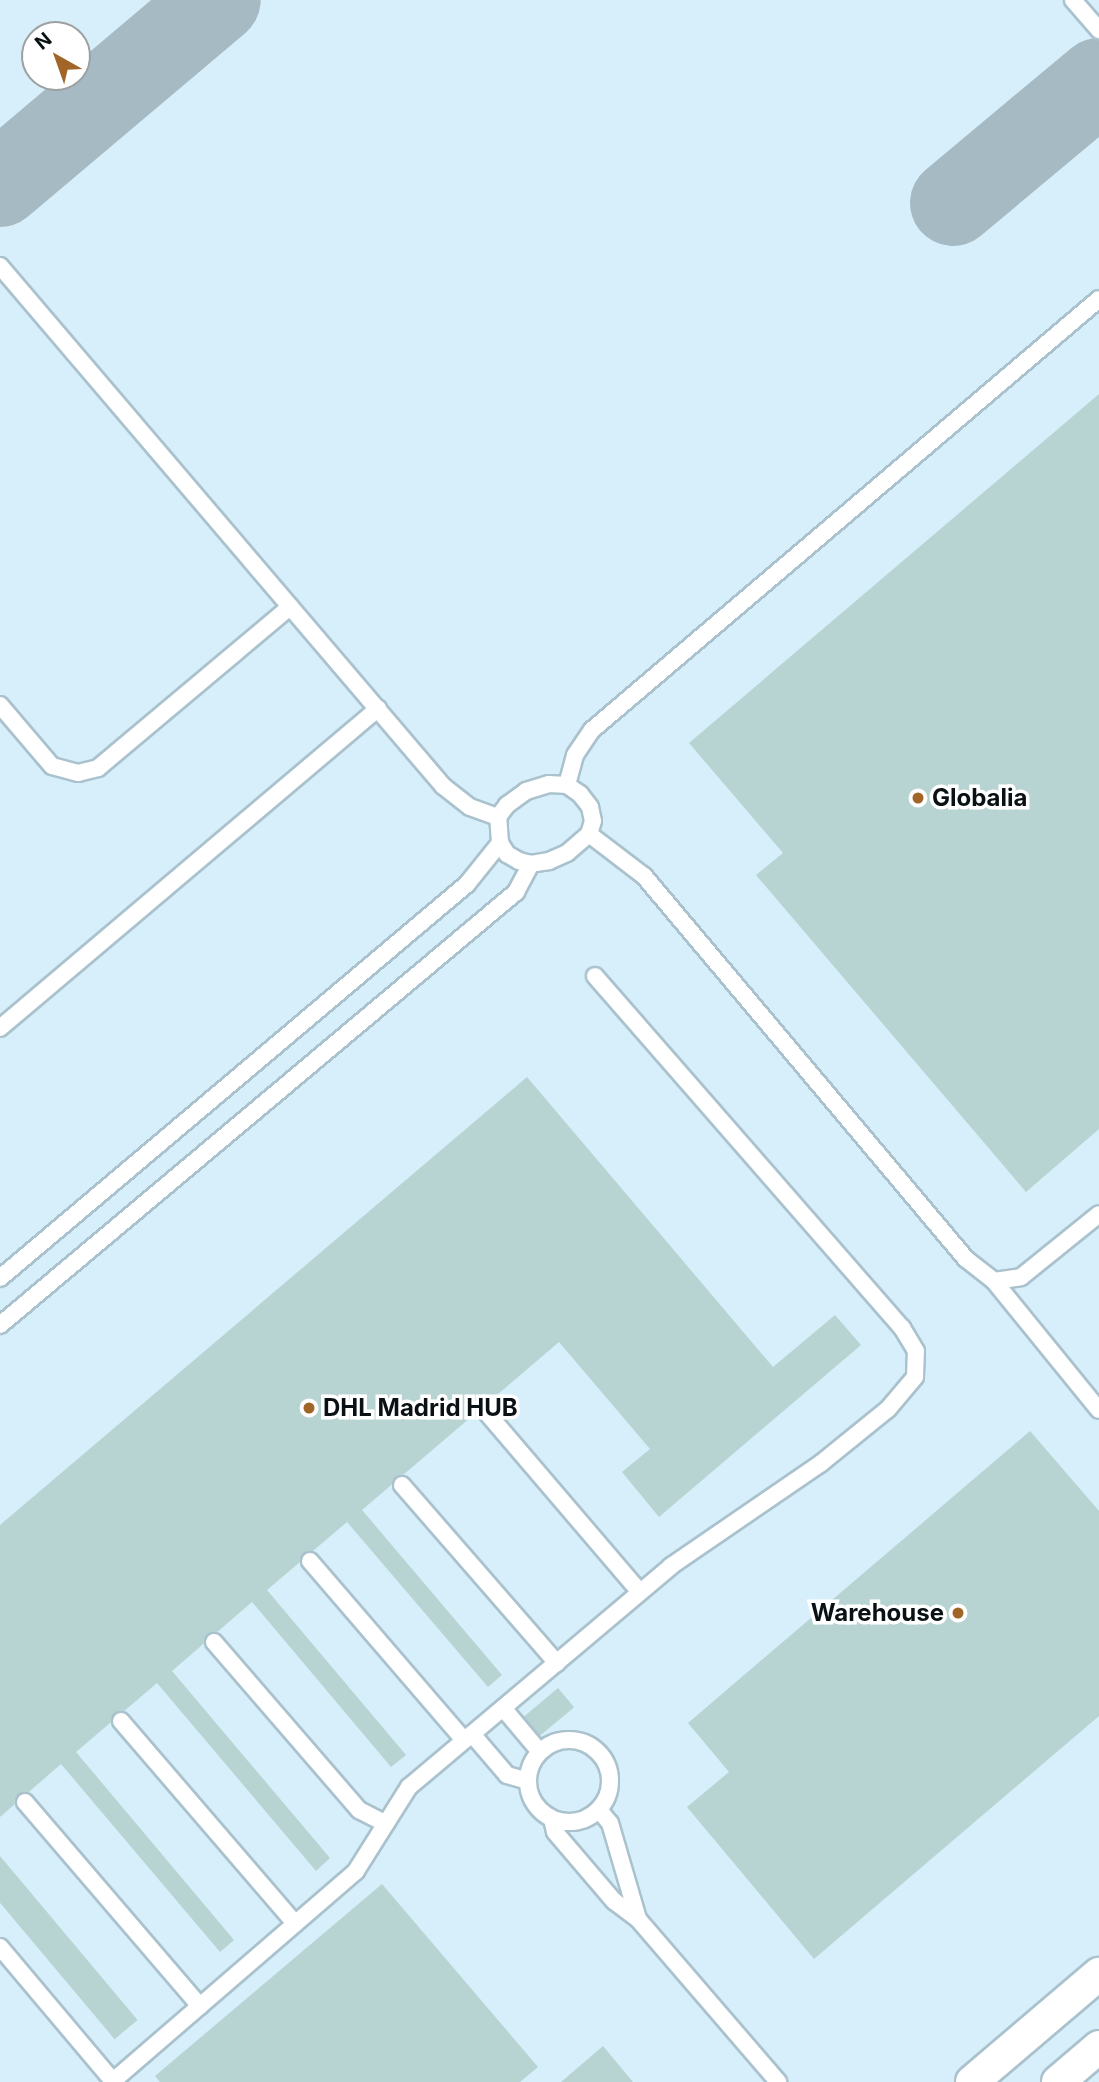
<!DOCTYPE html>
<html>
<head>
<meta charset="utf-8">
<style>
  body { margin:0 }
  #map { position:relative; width:1099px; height:2082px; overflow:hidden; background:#d7effa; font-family:Inter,sans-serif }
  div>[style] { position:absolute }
  .taxiway>* { height:86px; margin:-43px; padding:0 43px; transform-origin:43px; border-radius:43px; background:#a6bac4 }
  .building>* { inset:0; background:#b7d3d2; transform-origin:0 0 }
  .roads { filter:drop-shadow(2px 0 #aac2cd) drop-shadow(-2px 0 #aac2cd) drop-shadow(0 2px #aac2cd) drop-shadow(0 -2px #aac2cd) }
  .service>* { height:16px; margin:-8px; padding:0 8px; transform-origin:8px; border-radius:8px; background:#fff }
  .service>.ring { margin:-8px; padding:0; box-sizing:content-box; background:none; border:16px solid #fff; border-radius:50% }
  .minor>* { height:32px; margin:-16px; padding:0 16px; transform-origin:16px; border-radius:16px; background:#fff }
  .dots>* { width:19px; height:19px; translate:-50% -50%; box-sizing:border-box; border:4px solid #fff; border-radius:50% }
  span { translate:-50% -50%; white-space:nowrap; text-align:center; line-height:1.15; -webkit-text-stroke:7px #fff; paint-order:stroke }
  .poi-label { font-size:24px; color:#091115; font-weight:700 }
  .left { translate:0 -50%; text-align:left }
  .right { translate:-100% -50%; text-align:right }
  .north { position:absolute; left:21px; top:21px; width:70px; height:70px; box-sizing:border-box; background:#fff; border:2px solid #9da0a1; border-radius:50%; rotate:320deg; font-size:19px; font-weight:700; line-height:28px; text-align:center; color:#091115 }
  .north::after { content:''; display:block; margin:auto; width:24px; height:32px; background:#a16627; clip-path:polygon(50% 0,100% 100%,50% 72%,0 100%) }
</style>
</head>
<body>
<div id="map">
  <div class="taxiway">
    <i style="left:0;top:184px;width:285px;rotate:-40.2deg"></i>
    <i style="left:953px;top:203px;width:190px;rotate:-39.9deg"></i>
  </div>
  <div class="building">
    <i style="clip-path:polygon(1099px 394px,1099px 1129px,1026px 1192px,756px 875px,783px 853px,689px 743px)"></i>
    <i style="clip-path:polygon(527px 1077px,773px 1367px,835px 1315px,861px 1345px,659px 1517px,622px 1472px,650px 1449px,559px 1342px,362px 1510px,502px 1675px,488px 1687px,347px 1522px,267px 1590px,406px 1755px,391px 1767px,252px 1602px,172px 1671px,330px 1858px,316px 1871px,157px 1683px,76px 1752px,234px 1940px,220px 1952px,61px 1764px,0 1817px,0 1525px)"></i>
    <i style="clip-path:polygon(1030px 1431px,1099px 1511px,1099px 1716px,814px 1959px,687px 1807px,729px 1772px,688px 1723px)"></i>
    <i style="left:558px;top:1688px;width:25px;height:45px;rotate:50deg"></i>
    <i style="left:0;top:1856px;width:214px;height:30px;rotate:50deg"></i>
    <i style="clip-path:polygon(382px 1884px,538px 2067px,520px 2082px,160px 2082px,155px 2076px)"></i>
    <i style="clip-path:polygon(603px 2046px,633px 2082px,561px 2082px)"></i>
  </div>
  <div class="roads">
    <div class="service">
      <i style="left:1073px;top:0;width:40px;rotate:49deg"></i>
      <i style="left:0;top:266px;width:683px;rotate:49.57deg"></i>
      <i style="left:443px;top:786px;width:34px;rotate:38deg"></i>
      <i style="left:470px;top:807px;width:30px;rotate:20deg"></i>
      <i style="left:0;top:705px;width:80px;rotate:49.6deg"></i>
      <i style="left:52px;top:766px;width:27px;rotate:15deg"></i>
      <i style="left:78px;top:773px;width:21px;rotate:-14deg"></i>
      <i style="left:98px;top:768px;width:251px;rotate:-40deg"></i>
      <i style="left:549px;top:784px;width:18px;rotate:3deg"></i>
      <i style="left:567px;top:785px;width:16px;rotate:35deg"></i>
      <i style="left:580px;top:794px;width:16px;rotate:52deg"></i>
      <i style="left:590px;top:807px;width:14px;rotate:78deg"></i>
      <i style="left:593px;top:821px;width:14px;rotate:107deg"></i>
      <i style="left:589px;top:834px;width:29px;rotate:139deg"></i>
      <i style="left:567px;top:853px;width:20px;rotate:156deg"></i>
      <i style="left:549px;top:861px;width:18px;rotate:171deg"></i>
      <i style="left:531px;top:864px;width:12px;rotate:-166deg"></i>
      <i style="left:519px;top:861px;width:14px;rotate:-150deg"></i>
      <i style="left:507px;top:854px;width:13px;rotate:-122deg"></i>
      <i style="left:500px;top:843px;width:26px;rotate:-94deg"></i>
      <i style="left:498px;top:817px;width:15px;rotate:-53deg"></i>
      <i style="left:507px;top:805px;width:24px;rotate:-36deg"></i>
      <i style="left:526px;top:791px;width:24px;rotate:-17deg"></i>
      <i style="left:567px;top:785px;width:31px;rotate:-75deg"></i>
      <i style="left:575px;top:755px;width:30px;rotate:-56deg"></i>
      <i style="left:592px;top:730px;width:665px;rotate:-40.37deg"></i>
      <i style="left:589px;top:834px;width:69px;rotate:37.4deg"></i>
      <i style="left:644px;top:876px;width:500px;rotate:49.95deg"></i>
      <i style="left:966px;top:1259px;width:36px;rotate:38deg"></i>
      <i style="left:994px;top:1281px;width:166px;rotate:50.9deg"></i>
      <i style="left:0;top:1028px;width:495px;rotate:-40.2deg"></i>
      <i style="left:0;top:1278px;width:611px;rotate:-40.15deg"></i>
      <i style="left:467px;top:884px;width:53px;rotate:-51.2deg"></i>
      <i style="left:994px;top:1281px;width:27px;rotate:-8deg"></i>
      <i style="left:1021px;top:1277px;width:100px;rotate:-38.9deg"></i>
      <i style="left:0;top:1325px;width:674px;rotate:-40deg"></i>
      <i style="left:516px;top:892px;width:32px;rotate:-62deg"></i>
      <i style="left:487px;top:1413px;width:235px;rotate:49.5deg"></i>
      <i style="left:402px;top:1485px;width:236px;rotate:49deg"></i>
      <i style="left:310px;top:1561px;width:236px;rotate:49.3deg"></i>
      <i style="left:214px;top:1642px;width:222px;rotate:49.2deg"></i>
      <i style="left:359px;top:1810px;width:30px;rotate:27deg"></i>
      <i style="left:503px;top:1708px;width:57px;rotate:49.9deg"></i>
      <i style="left:121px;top:1721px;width:267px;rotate:49.3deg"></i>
      <i style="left:472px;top:1734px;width:54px;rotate:49.5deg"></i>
      <i style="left:507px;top:1775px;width:22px;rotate:16deg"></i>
      <i class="ring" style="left:528px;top:1740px;width:66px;height:66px"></i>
      <i style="left:25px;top:1802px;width:269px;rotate:49.4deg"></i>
      <i style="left:599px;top:1810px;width:17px;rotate:50deg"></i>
      <i style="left:610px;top:1823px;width:100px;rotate:73.7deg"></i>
      <i style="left:552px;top:1819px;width:13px;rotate:77deg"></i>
      <i style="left:555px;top:1832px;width:91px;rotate:49.5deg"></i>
      <i style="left:614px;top:1901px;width:30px;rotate:37deg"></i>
      <i style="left:638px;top:1919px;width:215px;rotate:49.3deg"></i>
      <i style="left:0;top:1947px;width:175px;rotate:49.9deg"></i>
      <i style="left:113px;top:2081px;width:321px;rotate:-40.8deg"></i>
      <i style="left:356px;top:1871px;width:99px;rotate:-57.8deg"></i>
      <i style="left:409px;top:1787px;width:343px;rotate:-40.1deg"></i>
      <i style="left:671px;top:1566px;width:181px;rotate:-34.4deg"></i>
      <i style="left:820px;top:1464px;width:87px;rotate:-39deg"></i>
      <i style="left:888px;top:1409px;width:42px;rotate:-49.8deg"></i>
      <i style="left:915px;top:1377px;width:26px;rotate:-88deg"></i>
      <i style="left:916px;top:1351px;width:27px;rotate:-121deg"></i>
      <i style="left:902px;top:1328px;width:467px;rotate:-131.1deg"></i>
    </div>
    <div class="minor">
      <i style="left:972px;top:2082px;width:167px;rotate:-40.4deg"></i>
      <i style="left:1058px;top:2082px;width:54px;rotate:-40.5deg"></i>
    </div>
  </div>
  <div class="dots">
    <i style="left:918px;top:798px;background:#a16627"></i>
    <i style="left:309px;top:1408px;background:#a16627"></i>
    <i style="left:958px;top:1613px;background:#a16627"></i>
  </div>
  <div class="poi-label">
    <span class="left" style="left:932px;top:798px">Globalia</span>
    <span class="left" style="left:323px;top:1408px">DHL Madrid HUB</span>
    <span class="right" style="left:944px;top:1613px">Warehouse</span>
  </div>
  <div class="north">N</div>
</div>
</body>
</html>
